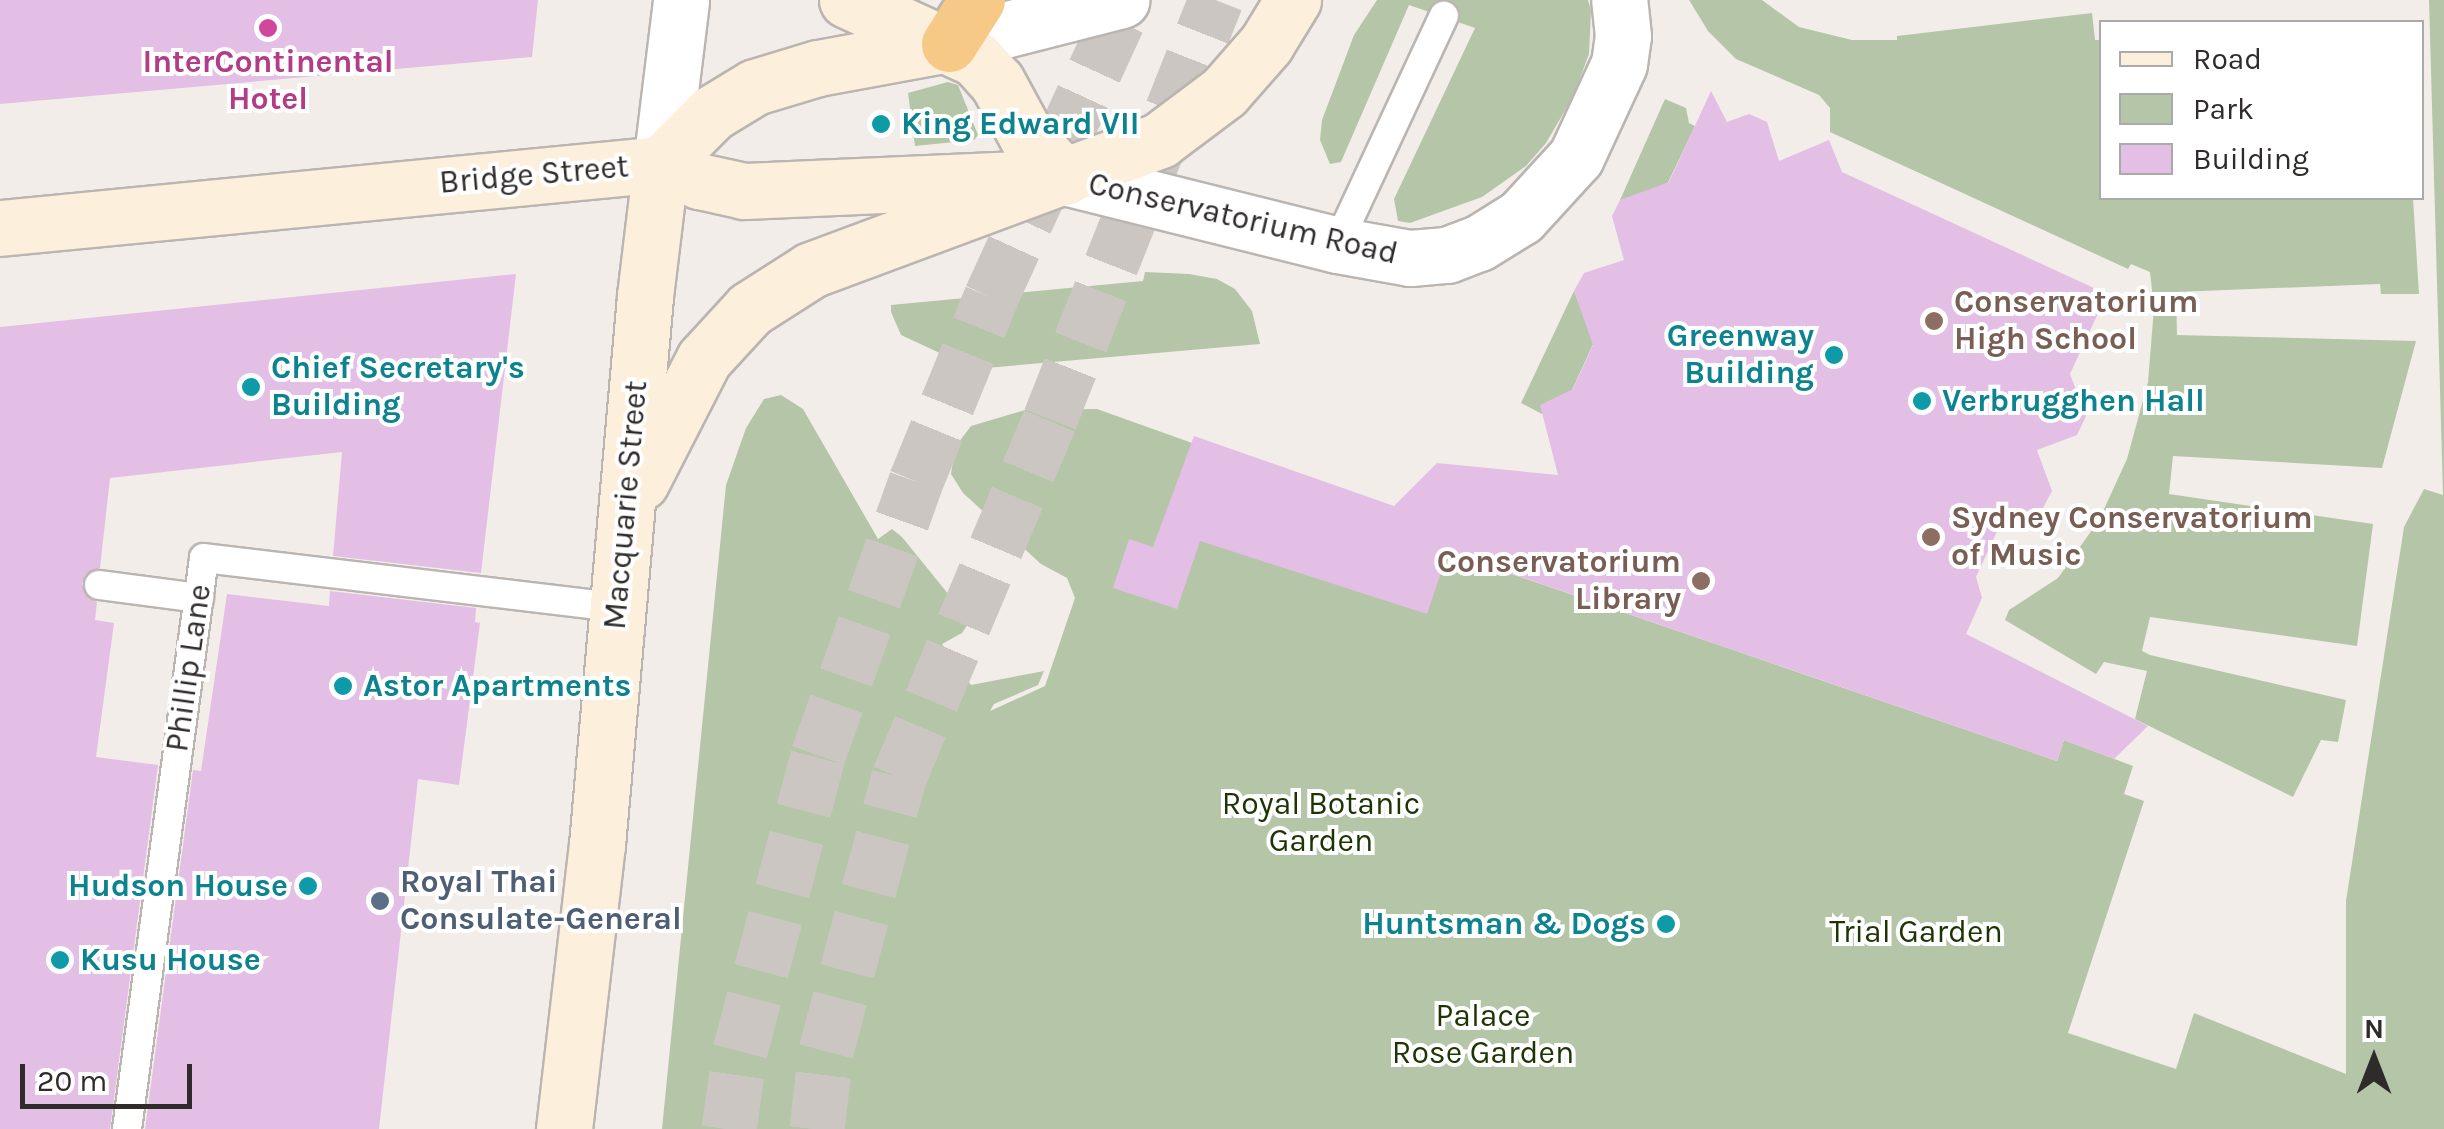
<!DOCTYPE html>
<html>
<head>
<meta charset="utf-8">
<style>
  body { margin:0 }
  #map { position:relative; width:2444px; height:1129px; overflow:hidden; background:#f3ede9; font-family:Karla,sans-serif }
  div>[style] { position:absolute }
  .green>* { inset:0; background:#b4c6a7 }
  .building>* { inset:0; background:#e3bee5 }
  .motorway-tunnel>* { height:55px; margin-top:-27.5px; transform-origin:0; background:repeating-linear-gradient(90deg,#ccc6c3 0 55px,transparent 0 83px) }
  .roads { filter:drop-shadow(2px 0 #bbb5b1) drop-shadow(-2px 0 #bbb5b1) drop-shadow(0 2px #bbb5b1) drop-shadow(0 -2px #bbb5b1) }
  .service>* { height:28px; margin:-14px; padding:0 14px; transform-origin:14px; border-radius:14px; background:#fff }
  .minor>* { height:55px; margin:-27.5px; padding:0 27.5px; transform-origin:27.5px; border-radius:27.5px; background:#fff }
  .secondary>* { height:55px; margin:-27.5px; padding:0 27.5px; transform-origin:27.5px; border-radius:27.5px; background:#fcefdb }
  .motorway>* { height:55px; margin:-27.5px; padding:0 27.5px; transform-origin:27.5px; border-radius:27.5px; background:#f6ca86 }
  .dots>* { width:28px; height:28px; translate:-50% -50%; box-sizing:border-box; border:5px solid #fff; border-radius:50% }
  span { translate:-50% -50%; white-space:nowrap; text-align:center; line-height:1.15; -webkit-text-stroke:8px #fff; paint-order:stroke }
  .hotel-label { font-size:32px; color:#b23c85; font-weight:700 }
  .culture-label { font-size:32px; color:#0d838f; font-weight:700 }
  .left { translate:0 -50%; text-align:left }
  .right { translate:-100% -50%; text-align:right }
  .street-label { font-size:32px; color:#2e2b2a }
  .education-label { font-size:32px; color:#785e54; font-weight:700 }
  .park-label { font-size:32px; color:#1d3404 }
  .service-label { font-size:32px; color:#4e5e75; font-weight:700 }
  .legend { position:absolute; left:2099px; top:20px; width:325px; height:180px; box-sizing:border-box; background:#fff; border:2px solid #abaaaa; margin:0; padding:12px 18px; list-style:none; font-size:30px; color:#2e2b2a }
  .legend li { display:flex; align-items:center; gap:20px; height:50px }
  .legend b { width:50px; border:2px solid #abaaaa }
  .north { position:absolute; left:2324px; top:1009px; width:100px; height:100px; -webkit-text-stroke:8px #fff; paint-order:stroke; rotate:0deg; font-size:28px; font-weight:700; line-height:40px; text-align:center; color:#2e2b2a }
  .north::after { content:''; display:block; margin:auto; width:35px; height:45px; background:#2e2b2a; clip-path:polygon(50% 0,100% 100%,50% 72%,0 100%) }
  .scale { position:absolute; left:20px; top:1064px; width:172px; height:45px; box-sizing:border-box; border:5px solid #2e2b2a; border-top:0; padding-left:12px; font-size:30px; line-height:35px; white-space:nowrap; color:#2e2b2a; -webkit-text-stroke:8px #fff; paint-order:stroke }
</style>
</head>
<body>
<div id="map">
  <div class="green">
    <i style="clip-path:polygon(1377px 0,1588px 0,1591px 10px,1589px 54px,1573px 97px,1546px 143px,1526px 166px,1482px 197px,1410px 223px,1398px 221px,1394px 199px,1475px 28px,1409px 5px,1341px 162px,1330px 164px,1320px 140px,1322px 120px,1354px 35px)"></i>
    <i style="clip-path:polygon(1689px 0,1762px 0,1799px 27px,1852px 40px,1897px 40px,1897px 36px,2092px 13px,2095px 40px,2101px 40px,2102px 198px,2413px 198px,2419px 294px,2381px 294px,2380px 284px,2176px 292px,2177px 335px,2416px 341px,2382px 468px,2173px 456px,2169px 494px,2373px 524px,2357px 646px,2150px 617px,2142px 651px,2150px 655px,2346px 700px,2338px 742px,2321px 740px,2293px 797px,2135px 719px,2147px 671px,2104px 662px,2096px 674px,2005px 620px,2009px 610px,2058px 578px,2099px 520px,2127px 459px,2148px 382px,2154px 308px,2150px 272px,2131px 264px,2128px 269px,1830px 132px,1830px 108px,1819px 95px,1736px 59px,1708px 31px)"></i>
    <i style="clip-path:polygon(2429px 0,2444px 0,2444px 1129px,662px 1129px,726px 485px,746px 428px,764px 399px,781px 395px,803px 409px,878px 539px,892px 529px,902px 537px,962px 611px,968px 624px,962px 633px,942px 644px,971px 685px,1044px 671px,1038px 685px,994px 704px,990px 711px,1045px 686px,1075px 598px,1067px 578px,1041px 564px,963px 493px,951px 474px,955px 447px,971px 426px,1025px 410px,1097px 409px,1388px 513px,1485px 565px,2057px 761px,2064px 740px,2133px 766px,2124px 794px,2144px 801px,2068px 1033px,2176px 1069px,2194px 1013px,2346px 1074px,2346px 901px,2404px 527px,2424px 489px,2443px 495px)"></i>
    <i style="clip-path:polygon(948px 82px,958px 85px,978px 135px,974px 140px,915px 146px,908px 93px)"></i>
    <i style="clip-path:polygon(1665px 99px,1686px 108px,1689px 123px,1695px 126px,1654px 212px,1620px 200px)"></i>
    <i style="clip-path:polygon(1145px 272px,1189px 274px,1217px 279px,1235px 289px,1252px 311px,1260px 344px,974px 369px,901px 335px,891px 312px,891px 305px,1143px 281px)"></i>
    <i style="clip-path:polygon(1574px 291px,1581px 309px,1609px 309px,1568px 399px,1548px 401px,1542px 414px,1521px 403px)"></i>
  </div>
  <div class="building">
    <i style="clip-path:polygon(0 0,538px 0,532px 57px,0 104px)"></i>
    <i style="clip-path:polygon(1711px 91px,1727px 122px,1749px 114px,1767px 122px,1779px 161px,1829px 140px,1842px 172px,2107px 294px,2070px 374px,2086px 416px,2077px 435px,2037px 450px,2052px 491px,2043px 508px,1999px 527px,1976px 577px,1982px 598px,1966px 634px,2148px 726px,2114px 759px,2064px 740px,2057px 761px,1448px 552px,1427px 614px,1200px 541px,1177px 609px,1113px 588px,1129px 539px,1153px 547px,1194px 436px,1394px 506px,1437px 463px,1558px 475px,1540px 405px,1573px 389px,1593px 345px,1574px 291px,1584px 273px,1624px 260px,1612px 216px,1620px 200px,1669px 182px)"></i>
    <i style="clip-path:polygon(516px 274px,481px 573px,333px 556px,342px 452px,110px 478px,100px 568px,86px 574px,82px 584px,88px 598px,97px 602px,95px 620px,114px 623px,96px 757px,158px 765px,110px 1129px,0 1129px,0 327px)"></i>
    <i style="clip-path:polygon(330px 591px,476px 608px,475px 622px,480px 623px,459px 785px,418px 779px,379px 1129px,145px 1129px,193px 770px,201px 771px,227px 594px,329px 606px)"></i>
  </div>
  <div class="motorway-tunnel">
    <i style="left:729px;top:1129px;width:79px;rotate:-82deg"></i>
    <i style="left:740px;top:1051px;width:306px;rotate:-75.2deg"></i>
    <i style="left:818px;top:755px;width:291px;rotate:-70.3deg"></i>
    <i style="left:916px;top:481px;width:199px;rotate:-67.8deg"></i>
    <i style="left:991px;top:297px;width:327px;rotate:-65.4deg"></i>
    <i style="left:817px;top:1129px;width:79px;rotate:-83.4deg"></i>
    <i style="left:826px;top:1051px;width:284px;rotate:-75.1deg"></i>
    <i style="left:899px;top:777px;width:389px;rotate:-67.1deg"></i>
    <i style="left:1050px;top:419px;width:451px;rotate:-68.4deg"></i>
  </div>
  <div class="roads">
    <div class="service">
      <i style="left:1337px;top:245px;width:253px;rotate:-65deg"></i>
      <i style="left:99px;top:585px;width:101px;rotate:7.4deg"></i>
      <i style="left:127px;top:1129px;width:576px;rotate:-82.32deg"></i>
      <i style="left:204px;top:558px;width:415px;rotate:6.8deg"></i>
    </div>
    <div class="minor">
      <i style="left:949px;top:44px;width:178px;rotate:-14.3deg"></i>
      <i style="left:661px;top:164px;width:165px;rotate:-83deg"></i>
      <i style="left:1065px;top:177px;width:280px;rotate:14deg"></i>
      <i style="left:1337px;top:245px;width:74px;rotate:10.1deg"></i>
      <i style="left:1410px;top:258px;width:37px;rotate:-5deg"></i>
      <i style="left:1447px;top:255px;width:34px;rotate:-21deg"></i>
      <i style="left:1479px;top:243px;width:49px;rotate:-31.8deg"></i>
      <i style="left:1521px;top:217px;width:81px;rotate:-47.5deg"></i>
      <i style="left:1576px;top:157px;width:102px;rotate:-65.2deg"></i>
      <i style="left:1619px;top:64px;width:28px;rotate:-82deg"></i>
      <i style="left:1623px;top:36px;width:36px;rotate:-96deg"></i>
    </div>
    <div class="secondary">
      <i style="left:847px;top:0;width:142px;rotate:24.6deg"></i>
      <i style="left:976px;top:59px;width:31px;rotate:48deg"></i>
      <i style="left:997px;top:82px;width:63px;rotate:61.4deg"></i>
      <i style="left:1027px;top:137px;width:55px;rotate:46.5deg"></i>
      <i style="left:661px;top:164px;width:72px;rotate:-45deg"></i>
      <i style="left:712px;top:113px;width:50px;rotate:-31.2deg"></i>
      <i style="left:755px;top:87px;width:66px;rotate:-16.8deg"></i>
      <i style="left:818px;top:68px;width:133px;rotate:-10.4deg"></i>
      <i style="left:0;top:228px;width:664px;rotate:-5.53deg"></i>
      <i style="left:661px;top:164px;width:42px;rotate:24.1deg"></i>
      <i style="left:699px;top:181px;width:46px;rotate:12.5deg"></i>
      <i style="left:744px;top:191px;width:321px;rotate:-2.5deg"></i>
      <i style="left:641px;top:482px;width:138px;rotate:-62.9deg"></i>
      <i style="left:704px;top:359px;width:68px;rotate:-47.4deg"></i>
      <i style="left:750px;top:309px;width:72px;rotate:-32.6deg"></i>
      <i style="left:811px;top:270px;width:372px;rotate:-20.4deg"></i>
      <i style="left:1160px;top:140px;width:80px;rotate:-36.9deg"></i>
      <i style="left:1224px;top:92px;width:64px;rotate:-48.8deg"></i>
      <i style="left:1266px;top:44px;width:52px;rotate:-58.5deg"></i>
      <i style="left:564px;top:1129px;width:286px;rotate:-83.4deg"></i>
      <i style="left:597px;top:845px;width:551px;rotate:-85deg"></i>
      <i style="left:645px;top:296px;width:133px;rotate:-83.1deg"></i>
    </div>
    <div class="motorway">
      <i style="left:949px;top:44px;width:52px;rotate:-57.5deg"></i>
    </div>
  </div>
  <div class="dots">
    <i style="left:268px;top:28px;background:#d1479c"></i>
    <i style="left:881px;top:124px;background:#0f9aa8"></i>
    <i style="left:1934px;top:321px;background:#8d6e63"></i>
    <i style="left:1834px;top:355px;background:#0f9aa8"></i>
    <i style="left:251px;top:387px;background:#0f9aa8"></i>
    <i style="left:1922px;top:401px;background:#0f9aa8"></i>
    <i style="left:1931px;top:537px;background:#8d6e63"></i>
    <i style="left:1701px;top:581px;background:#8d6e63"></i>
    <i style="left:343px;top:686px;background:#0f9aa8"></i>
    <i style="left:308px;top:886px;background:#0f9aa8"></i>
    <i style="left:380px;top:901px;background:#5c6f8a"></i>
    <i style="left:1666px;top:924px;background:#0f9aa8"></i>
    <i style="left:60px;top:960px;background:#0f9aa8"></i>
  </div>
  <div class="hotel-label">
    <span style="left:268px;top:81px">InterContinental<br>Hotel</span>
  </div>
  <div class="culture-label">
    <span class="left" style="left:901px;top:124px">King Edward VII</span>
    <span class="right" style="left:1814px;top:355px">Greenway<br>Building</span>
    <span class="left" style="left:271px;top:387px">Chief Secretary's<br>Building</span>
    <span class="left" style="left:1942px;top:401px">Verbrugghen Hall</span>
    <span class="left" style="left:363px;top:686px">Astor Apartments</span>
    <span class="right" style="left:288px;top:886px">Hudson House</span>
    <span class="right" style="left:1646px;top:924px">Huntsman &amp; Dogs</span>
    <span class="left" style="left:80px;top:960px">Kusu House</span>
  </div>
  <div class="street-label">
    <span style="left:534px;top:175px;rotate:-5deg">Bridge Street</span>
    <span style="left:1243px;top:219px;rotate:13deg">Conservatorium Road</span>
    <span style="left:626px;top:505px;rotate:-85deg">Macquarie Street</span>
    <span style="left:189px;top:668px;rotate:-82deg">Phillip Lane</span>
  </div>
  <div class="education-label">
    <span class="left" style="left:1954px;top:321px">Conservatorium<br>High School</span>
    <span class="left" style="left:1951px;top:537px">Sydney Conservatorium<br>of Music</span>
    <span class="right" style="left:1681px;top:581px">Conservatorium<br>Library</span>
  </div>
  <div class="park-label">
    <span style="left:1321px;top:823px">Royal Botanic<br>Garden</span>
    <span style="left:1916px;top:932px">Trial Garden</span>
    <span style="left:1483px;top:1035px">Palace<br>Rose Garden</span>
  </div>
  <div class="service-label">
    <span class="left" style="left:400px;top:901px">Royal Thai<br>Consulate-General</span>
  </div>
  <ul class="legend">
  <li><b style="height:12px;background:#fcefdb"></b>Road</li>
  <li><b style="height:28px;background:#b4c6a7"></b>Park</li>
  <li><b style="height:28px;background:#e3bee5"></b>Building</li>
  </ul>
  <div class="north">N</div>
  <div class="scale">20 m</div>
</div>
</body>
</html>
